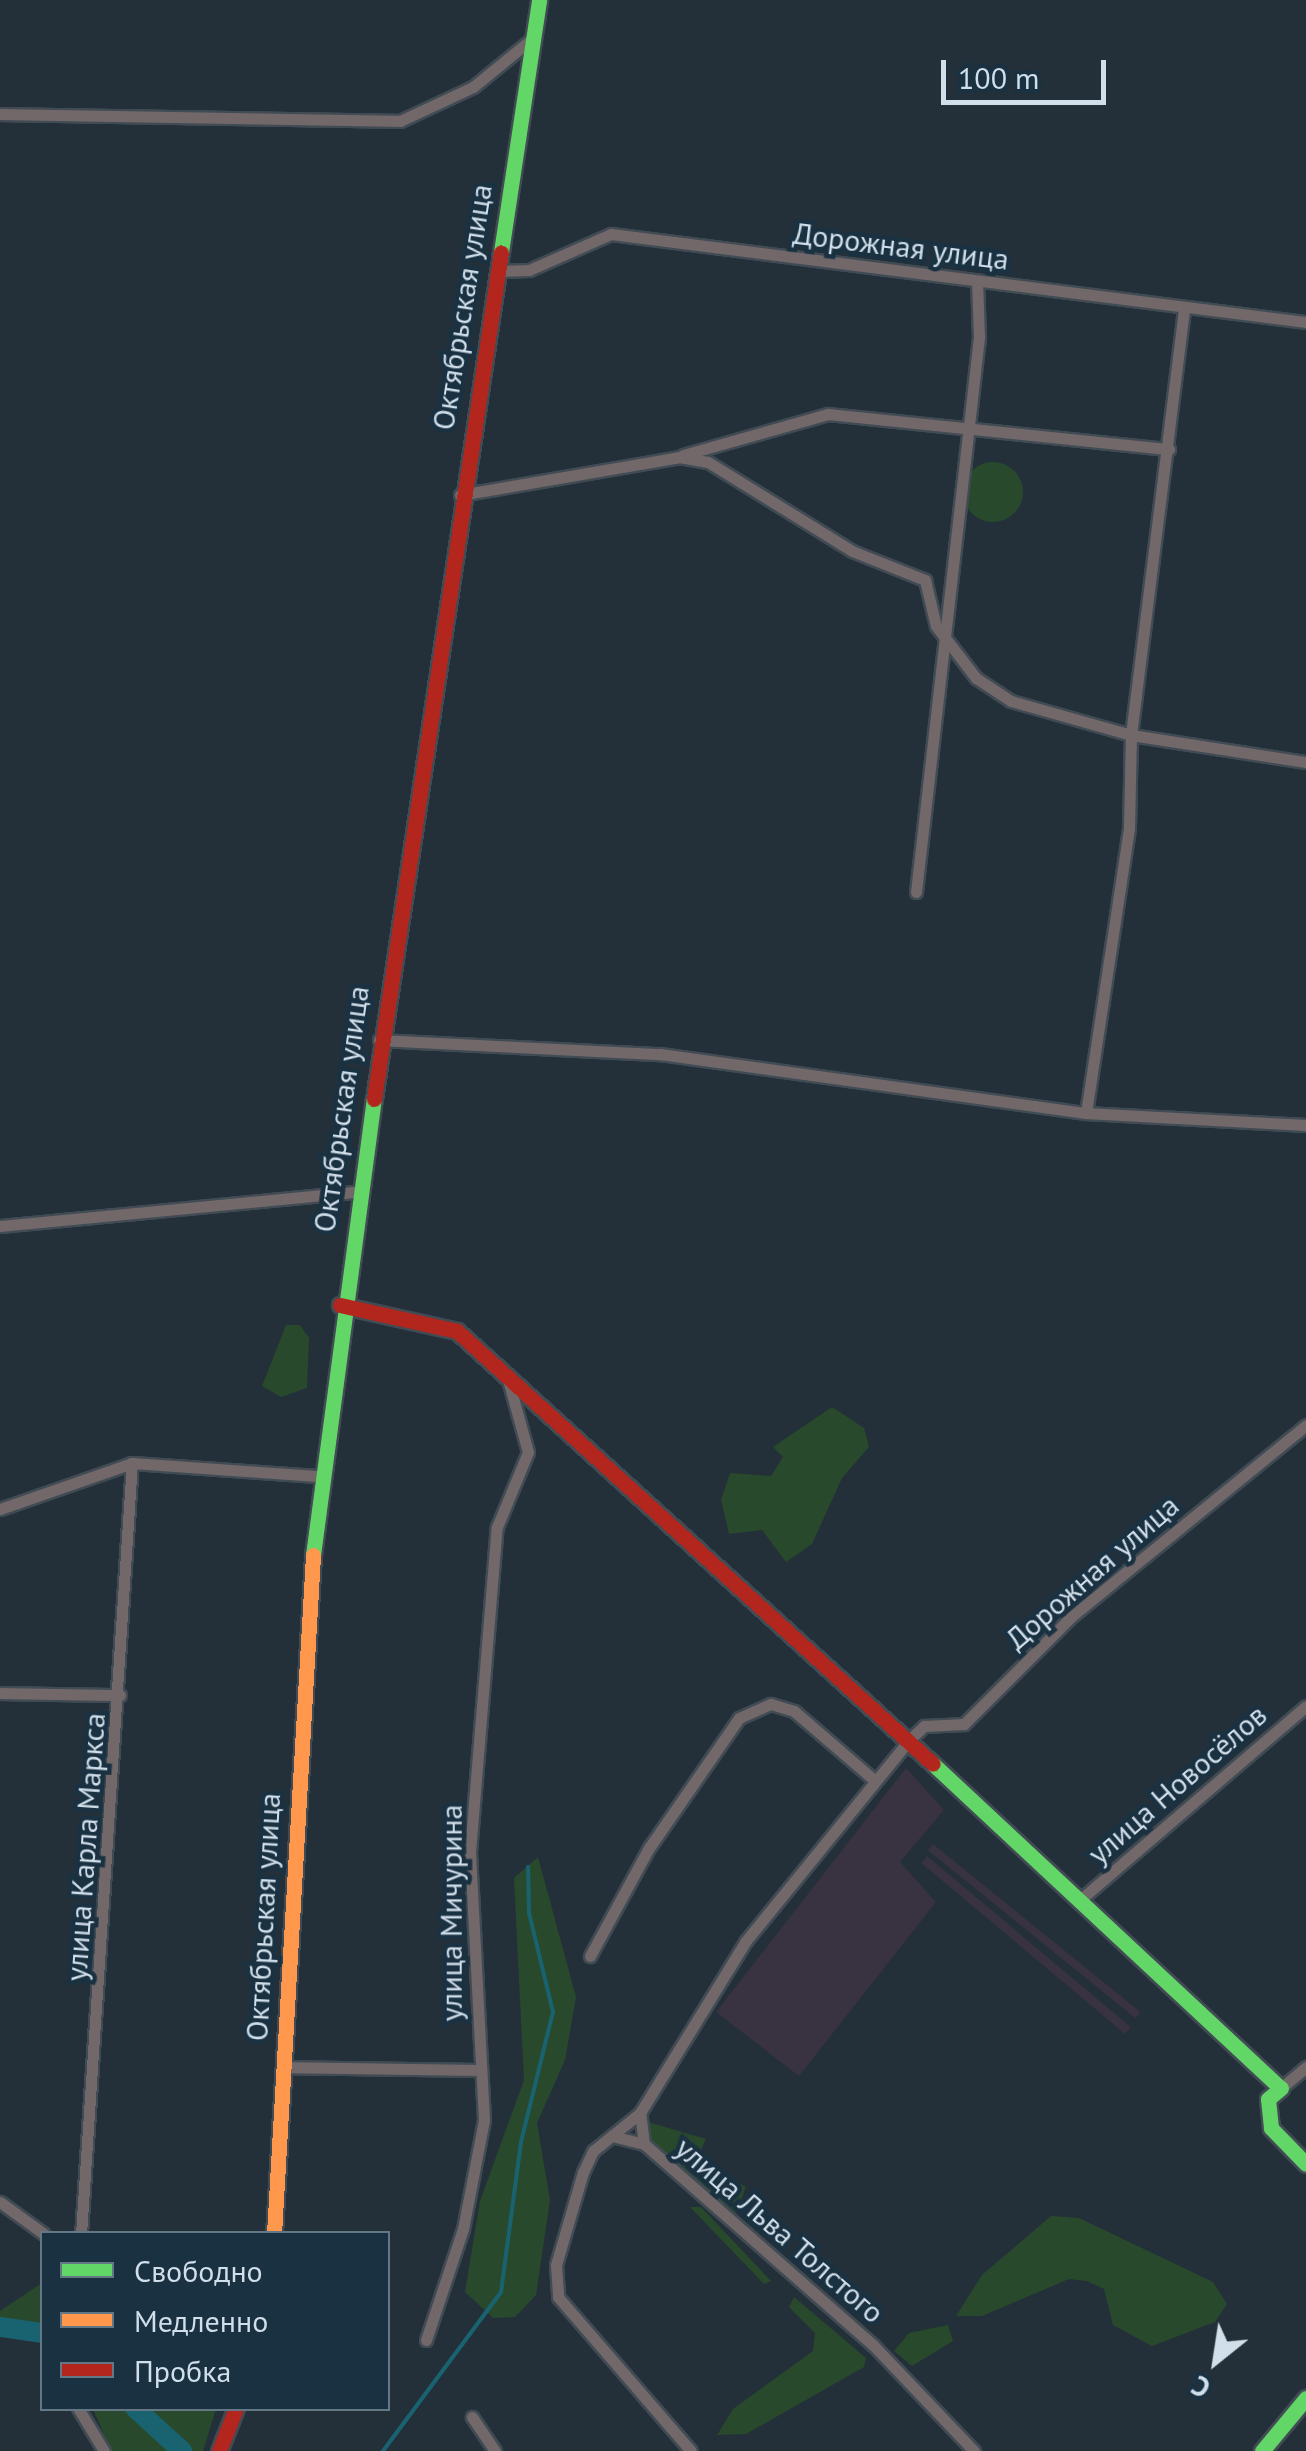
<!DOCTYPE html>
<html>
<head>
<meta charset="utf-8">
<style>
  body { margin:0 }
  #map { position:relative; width:1306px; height:2451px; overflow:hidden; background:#233039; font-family:"PT Sans",sans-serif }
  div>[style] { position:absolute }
  .industrial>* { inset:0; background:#383241; transform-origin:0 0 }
  .green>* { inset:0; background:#28492c }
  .round { border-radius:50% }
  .stream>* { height:4px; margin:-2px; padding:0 2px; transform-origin:2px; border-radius:2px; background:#196371 }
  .river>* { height:20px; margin:-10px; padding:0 10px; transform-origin:10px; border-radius:10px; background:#196371 }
  .roads { filter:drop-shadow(2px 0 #414b54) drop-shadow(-2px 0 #414b54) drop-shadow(0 2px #414b54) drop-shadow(0 -2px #414b54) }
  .street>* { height:11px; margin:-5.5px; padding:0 5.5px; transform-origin:5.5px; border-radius:5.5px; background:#72686a }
  .fast>* { height:15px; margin:-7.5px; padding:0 7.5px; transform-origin:7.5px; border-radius:7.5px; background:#63d668 }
  .slow>* { height:15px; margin:-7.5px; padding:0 7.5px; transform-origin:7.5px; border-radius:7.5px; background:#ff974d }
  .jam>* { height:15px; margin:-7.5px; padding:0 7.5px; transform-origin:7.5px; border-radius:7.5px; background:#b3261e }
  span { translate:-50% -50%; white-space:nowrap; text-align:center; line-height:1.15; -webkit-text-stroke:9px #1a3142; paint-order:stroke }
  .street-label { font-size:30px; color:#d1dfea }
  .legend { position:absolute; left:40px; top:2231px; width:350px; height:180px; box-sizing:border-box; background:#1a3142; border:2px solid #637785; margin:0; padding:12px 18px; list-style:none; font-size:30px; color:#d1dfea }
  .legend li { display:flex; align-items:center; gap:20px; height:50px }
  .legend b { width:50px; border:2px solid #637785 }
  .north { position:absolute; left:1166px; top:2311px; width:100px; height:100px; -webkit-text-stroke:8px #1a3142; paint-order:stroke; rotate:210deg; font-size:28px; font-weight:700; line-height:40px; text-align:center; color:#d1dfea }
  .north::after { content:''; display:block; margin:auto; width:35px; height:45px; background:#d1dfea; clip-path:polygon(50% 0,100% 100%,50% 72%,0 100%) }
  .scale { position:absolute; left:941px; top:60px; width:165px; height:45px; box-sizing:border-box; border:5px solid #d1dfea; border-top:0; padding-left:12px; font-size:30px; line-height:35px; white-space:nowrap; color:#d1dfea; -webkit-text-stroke:8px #1a3142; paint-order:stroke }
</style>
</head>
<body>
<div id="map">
  <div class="industrial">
    <i style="clip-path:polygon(906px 1768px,944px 1810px,900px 1862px,936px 1902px,799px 2076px,716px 2012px)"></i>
    <i style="left:933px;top:1844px;width:267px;height:8px;rotate:39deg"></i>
    <i style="left:927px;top:1856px;width:266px;height:9px;rotate:40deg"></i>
  </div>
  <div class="green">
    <i class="round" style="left:963px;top:462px;width:60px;height:60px"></i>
    <i style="clip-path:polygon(286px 1325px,300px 1325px,309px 1338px,307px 1388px,281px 1397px,262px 1386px)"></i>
    <i style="clip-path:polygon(832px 1407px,864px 1428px,869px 1447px,842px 1478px,812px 1544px,786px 1562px,762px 1530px,729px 1534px,721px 1500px,730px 1473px,771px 1476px,783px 1457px,773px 1447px)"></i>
    <i style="clip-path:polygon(538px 1857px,576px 1997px,565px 2060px,537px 2123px,550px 2200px,536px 2295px,515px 2317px,493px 2318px,465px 2292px,480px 2201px,524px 2080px,514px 1878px)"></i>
    <i style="clip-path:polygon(648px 2122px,706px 2139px,697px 2158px,746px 2187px,736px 2213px,649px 2141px)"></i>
    <i style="clip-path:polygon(690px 2207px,701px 2207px,771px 2281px,764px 2284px)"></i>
    <i style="clip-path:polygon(1051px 2216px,1079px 2218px,1213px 2282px,1227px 2304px,1215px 2322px,1152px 2346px,1113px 2325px,1104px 2289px,1087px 2281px,1069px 2279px,982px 2316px,956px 2316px,982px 2275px)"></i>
    <i style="clip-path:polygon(42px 2283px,42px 2343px,0 2335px,0 2311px)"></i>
    <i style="clip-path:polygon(794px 2297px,866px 2358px,864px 2367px,746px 2434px,717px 2435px,733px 2409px,813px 2351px,815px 2333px,789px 2307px)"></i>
    <i style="clip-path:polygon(948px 2325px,953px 2341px,912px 2366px,894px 2351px,909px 2333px)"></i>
    <i style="clip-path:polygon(93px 2409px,216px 2409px,203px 2451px,111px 2451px)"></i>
  </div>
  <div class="stream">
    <i style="left:383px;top:2451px;width:198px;rotate:-53.4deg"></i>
    <i style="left:501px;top:2292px;width:151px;rotate:-82.4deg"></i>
    <i style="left:521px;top:2142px;width:134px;rotate:-76.2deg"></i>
    <i style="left:553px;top:2012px;width:102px;rotate:-103.6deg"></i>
    <i style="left:529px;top:1913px;width:46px;rotate:-91.2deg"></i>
  </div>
  <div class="river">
    <i style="left:0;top:2327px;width:42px;rotate:8.1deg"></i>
    <i style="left:135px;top:2408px;width:64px;rotate:42.5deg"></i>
  </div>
  <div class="roads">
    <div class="street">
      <i style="left:0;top:114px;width:400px;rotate:1deg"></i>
      <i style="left:400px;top:121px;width:81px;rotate:-25deg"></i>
      <i style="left:473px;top:87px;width:77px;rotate:-39.2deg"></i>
      <i style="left:497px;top:271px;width:32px;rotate:-2deg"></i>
      <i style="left:529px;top:270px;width:90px;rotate:-23.7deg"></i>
      <i style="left:611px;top:234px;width:701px;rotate:7.22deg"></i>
      <i style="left:683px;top:455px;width:151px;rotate:-15.8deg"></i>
      <i style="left:828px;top:414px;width:343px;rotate:5.9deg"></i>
      <i style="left:460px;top:495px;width:222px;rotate:-9.8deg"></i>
      <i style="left:679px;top:457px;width:29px;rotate:10deg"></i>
      <i style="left:708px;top:462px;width:169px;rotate:31.7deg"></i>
      <i style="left:852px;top:551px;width:79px;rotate:21.7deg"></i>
      <i style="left:925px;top:580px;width:47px;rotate:76.6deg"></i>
      <i style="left:936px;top:626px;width:66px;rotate:52.4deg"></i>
      <i style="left:976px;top:678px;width:42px;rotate:33.3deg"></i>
      <i style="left:1011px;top:701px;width:125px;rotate:15.8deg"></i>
      <i style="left:1131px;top:735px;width:177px;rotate:8.8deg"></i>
      <i style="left:916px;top:892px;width:559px;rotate:-83.52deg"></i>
      <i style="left:979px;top:337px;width:56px;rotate:-92deg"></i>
      <i style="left:379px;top:1040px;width:281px;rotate:2.9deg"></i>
      <i style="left:660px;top:1054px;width:430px;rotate:7.9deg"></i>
      <i style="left:1086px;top:1113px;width:219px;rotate:3.1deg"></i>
      <i style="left:1086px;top:1113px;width:288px;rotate:-81.4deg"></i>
      <i style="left:1129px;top:828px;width:93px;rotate:-88.8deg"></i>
      <i style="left:1131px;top:735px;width:430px;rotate:-82.9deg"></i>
      <i style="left:0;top:1226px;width:358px;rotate:-5.5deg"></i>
      <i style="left:0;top:1509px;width:140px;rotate:-19.2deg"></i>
      <i style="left:132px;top:1463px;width:185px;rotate:4deg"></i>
      <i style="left:0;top:1693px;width:120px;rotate:1deg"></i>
      <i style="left:1081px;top:1899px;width:296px;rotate:-40.6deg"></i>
      <i style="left:590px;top:1956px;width:123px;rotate:-61.4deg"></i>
      <i style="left:649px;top:1848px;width:158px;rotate:-55.3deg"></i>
      <i style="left:739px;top:1718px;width:35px;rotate:-24deg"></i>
      <i style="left:771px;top:1704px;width:24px;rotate:17deg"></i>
      <i style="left:794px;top:1711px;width:104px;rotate:40.7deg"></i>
      <i style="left:282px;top:2067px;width:192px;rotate:0.9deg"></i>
      <i style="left:1281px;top:2088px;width:33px;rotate:-40deg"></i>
      <i style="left:640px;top:2113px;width:60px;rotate:141deg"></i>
      <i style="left:593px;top:2151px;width:23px;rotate:115deg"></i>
      <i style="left:583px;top:2172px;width:97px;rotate:106.2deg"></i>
      <i style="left:556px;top:2265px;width:32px;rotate:86deg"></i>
      <i style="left:558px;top:2297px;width:203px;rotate:49.2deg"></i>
      <i style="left:612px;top:2136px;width:33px;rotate:14deg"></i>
      <i style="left:0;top:2202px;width:54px;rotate:36deg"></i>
      <i style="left:81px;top:2234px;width:773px;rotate:-86.22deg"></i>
      <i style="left:426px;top:2340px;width:117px;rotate:-71.6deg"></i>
      <i style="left:463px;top:2229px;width:111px;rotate:-79.1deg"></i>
      <i style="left:484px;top:2120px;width:268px;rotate:-93deg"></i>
      <i style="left:470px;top:1852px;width:326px;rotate:-85.3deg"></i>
      <i style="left:497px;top:1527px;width:81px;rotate:-67.5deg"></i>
      <i style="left:528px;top:1452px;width:79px;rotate:-105.4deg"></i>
      <i style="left:78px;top:2408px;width:50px;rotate:58.8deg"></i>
      <i style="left:472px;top:2417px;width:41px;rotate:55.9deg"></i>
      <i style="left:974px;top:2451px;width:146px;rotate:-133.6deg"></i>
      <i style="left:873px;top:2345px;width:305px;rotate:-138.7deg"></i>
      <i style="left:644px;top:2144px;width:31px;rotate:-97deg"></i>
      <i style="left:640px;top:2113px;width:201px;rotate:-58.4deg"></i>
      <i style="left:745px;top:1942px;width:260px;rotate:-50.9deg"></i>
      <i style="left:909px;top:1740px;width:21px;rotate:-43deg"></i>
      <i style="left:924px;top:1726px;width:40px;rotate:-2.9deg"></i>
      <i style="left:964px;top:1724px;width:153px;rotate:-45deg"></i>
      <i style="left:1072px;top:1616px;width:302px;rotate:-39.2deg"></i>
    </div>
    <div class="fast">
      <i style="left:501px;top:252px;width:255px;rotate:-81.4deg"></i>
      <i style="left:313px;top:1555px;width:460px;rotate:-82.4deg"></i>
      <i style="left:933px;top:1764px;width:475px;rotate:43deg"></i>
      <i style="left:1281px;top:2088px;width:17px;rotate:140deg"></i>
      <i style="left:1268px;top:2099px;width:29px;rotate:84deg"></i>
      <i style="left:1271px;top:2128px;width:50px;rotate:45.8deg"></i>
      <i style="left:1262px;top:2451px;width:69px;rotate:-50.3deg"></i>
    </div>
    <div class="slow">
      <i style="left:274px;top:2234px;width:680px;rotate:-86.71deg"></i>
    </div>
    <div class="jam">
      <i style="left:374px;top:1099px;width:856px;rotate:-81.47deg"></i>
      <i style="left:340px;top:1305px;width:120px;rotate:12.5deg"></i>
      <i style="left:457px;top:1331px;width:643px;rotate:42.29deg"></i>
      <i style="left:219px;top:2451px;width:46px;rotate:-68.4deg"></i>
    </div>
  </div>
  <div class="street-label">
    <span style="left:901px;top:246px;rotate:7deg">Дорожная улица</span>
    <span style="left:462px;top:307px;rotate:-81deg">Октябрьская улица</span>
    <span style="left:341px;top:1109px;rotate:-82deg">Октябрьская улица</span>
    <span style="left:1092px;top:1572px;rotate:-41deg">Дорожная улица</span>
    <span style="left:1177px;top:1784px;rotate:-41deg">улица Новосёлов</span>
    <span style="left:85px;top:1847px;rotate:-86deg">улица Карла Маркса</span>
    <span style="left:451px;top:1913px;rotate:-90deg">улица Мичурина</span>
    <span style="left:263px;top:1917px;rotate:-87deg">Октябрьская улица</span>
    <span style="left:780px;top:2230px;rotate:41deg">улица Льва Толстого</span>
  </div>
  <ul class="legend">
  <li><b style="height:12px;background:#63d668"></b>Свободно</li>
  <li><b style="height:12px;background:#ff974d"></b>Медленно</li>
  <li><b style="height:12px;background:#b3261e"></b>Пробка</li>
  </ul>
  <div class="north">С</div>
  <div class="scale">100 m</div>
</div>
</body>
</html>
